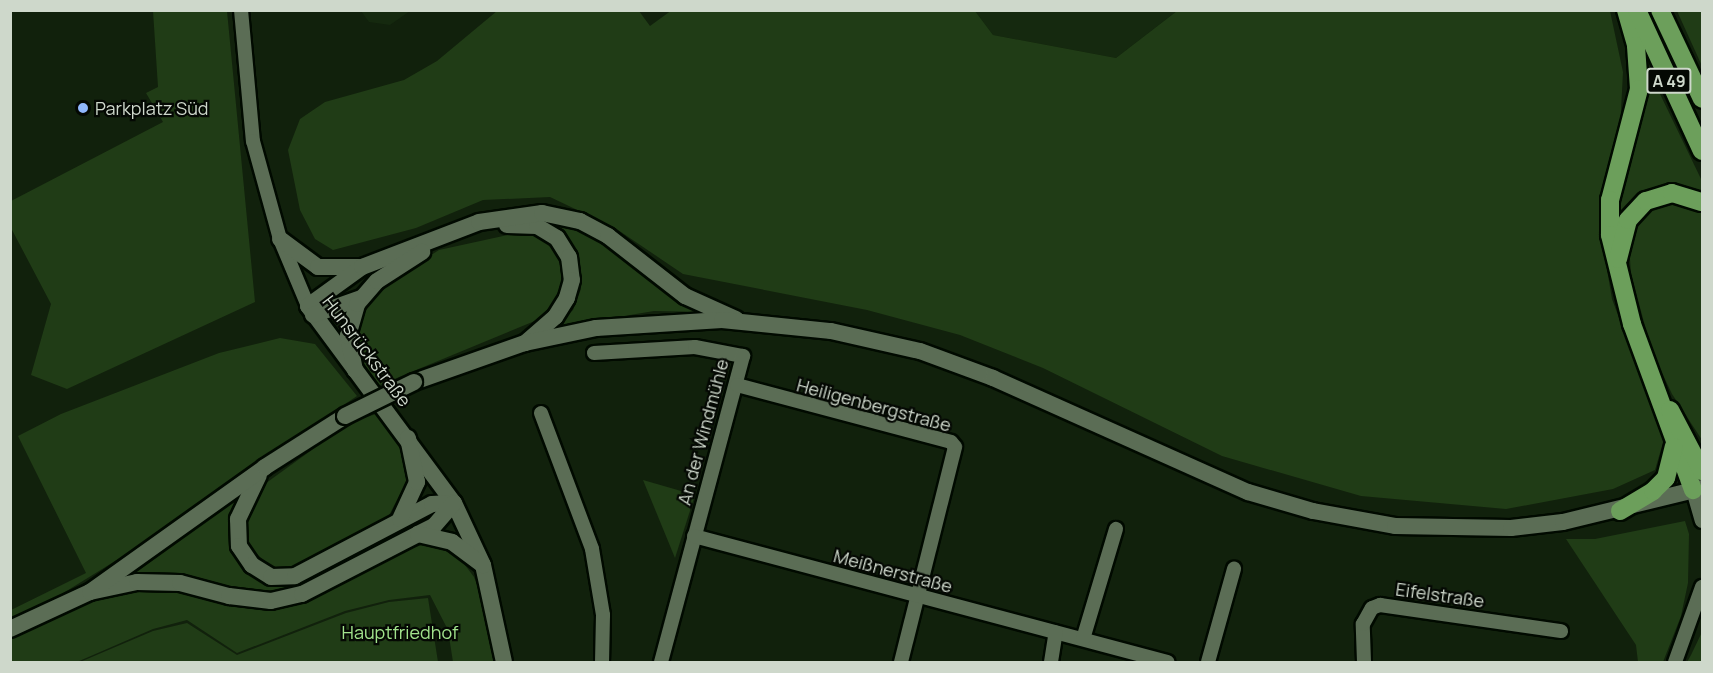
<!DOCTYPE html>
<html>
<head>
<meta charset="utf-8">
<style>
  body { margin:0 }
  #map { position:relative; width:1713px; height:673px; overflow:hidden; background:#11210c; font-family:Manrope,sans-serif }
  div>[style] { position:absolute }
  .built>* { inset:0; background:#15290f }
  .green>* { inset:0; background:#203c16 }
  .roads { filter:drop-shadow(2px 0 #010a00) drop-shadow(-2px 0 #010a00) drop-shadow(0 2px #010a00) drop-shadow(0 -2px #010a00) }
  .minor>* { height:14px; margin:-7px; padding:0 7px; transform-origin:7px; border-radius:7px; background:#5b6d55 }
  .tertiary>* { height:16px; margin:-8px; padding:0 8px; transform-origin:8px; border-radius:8px; background:#5b6d55 }
  .secondary>* { height:16px; margin:-8px; padding:0 8px; transform-origin:8px; border-radius:8px; background:#5b6d55 }
  .motorway>* { height:18px; margin:-9px; padding:0 9px; transform-origin:9px; border-radius:9px; background:#6c9f5b }
  .bridges { filter:drop-shadow(2px 0 #010a00) drop-shadow(-2px 0 #010a00) drop-shadow(0 2px #010a00) drop-shadow(0 -2px #010a00) }
  .secondary-bridge>* { height:16px; margin:-8px; padding:0 8px; transform-origin:8px; border-radius:8px; background:#5b6d55 }
  .dots>* { width:16px; height:16px; translate:-50% -50%; box-sizing:border-box; border:3px solid #040803; border-radius:50% }
  span { translate:-50% -50%; white-space:nowrap; text-align:center; line-height:1.15; -webkit-text-stroke:4.5px #040803; paint-order:stroke }
  .shield-label span { padding:2px 4px; background:#040803; border:2px solid; border-radius:4px; -webkit-text-stroke-width:0 }
  .shield-label { font-size:16px; color:#ced8cb; font-weight:700 }
  .poi-label { font-size:18px; color:#ced8cb }
  .left { translate:0 -50%; text-align:left }
  .street-label { font-size:18px; color:#ced8cb }
  .park-label { font-size:18px; color:#a1e38c }
  .frame { position:absolute; inset:0; border:12px solid #ced8cb; pointer-events:none }
</style>
</head>
<body>
<div id="map">
  <div class="built">
    <i style="clip-path:polygon(361px 11px,410px 11px,390px 25px,369px 22px)"></i>
    <i style="clip-path:polygon(975px 11px,1177px 11px,1116px 58px,993px 35px)"></i>
  </div>
  <div class="green">
    <i style="clip-path:polygon(672px 10px,975px 11px,993px 35px,1116px 58px,1177px 11px,1610px 11px,1623px 72px,1620px 130px,1604px 187px,1600px 228px,1612px 299px,1664px 439px,1655px 470px,1613px 489px,1506px 509px,1361px 496px,1222px 456px,1043px 368px,960px 335px,867px 310px,683px 274px,615px 228px,550px 197px,483px 200px,416px 228px,333px 250px,315px 239px,300px 210px,288px 150px,300px 119px,325px 102px,404px 80px,437px 61px,497px 11px,639px 11px,650px 26px)"></i>
    <i style="clip-path:polygon(153px 11px,227px 11px,255px 302px,67px 389px,31px 375px,51px 304px,11px 228px,11px 201px,163px 122px,146px 93px,158px 87px)"></i>
    <i style="clip-path:polygon(1677px 11px,1702px 12px,1702px 66px)"></i>
    <i style="clip-path:polygon(1647px 67px,1702px 181px,1702px 194px,1679px 186px,1620px 224px,1614px 219px,1638px 126px)"></i>
    <i style="clip-path:polygon(1680px 201px,1702px 212px,1702px 440px,1672px 394px,1652px 352px,1631px 274px,1629px 244px,1633px 226px,1656px 202px)"></i>
    <i style="clip-path:polygon(538px 221px,579px 226px,707px 312px,654px 311px,553px 328px,573px 310px,581px 289px,579px 258px,564px 233px)"></i>
    <i style="clip-path:polygon(526px 231px,550px 240px,561px 253px,566px 276px,561px 296px,542px 318px,375px 387px,359px 368px,356px 345px,360px 316px,368px 301px,387px 283px,439px 250px)"></i>
    <i style="clip-path:polygon(280px 338px,315px 344px,357px 396px,244px 472px,188px 516px,52px 600px,126px 580px,240px 495px,229px 526px,237px 555px,253px 572px,318px 572px,434px 542px,453px 549px,474px 577px,488px 614px,497px 662px,453px 662px,448px 630px,430px 595px,389px 600px,345px 611px,237px 653px,187px 620px,153px 629px,77px 662px,11px 662px,11px 610px,86px 573px,18px 436px,61px 414px,219px 353px)"></i>
    <i style="clip-path:polygon(376px 414px,389px 426px,407px 463px,407px 481px,386px 521px,302px 569px,280px 572px,267px 563px,246px 545px,243px 532px,251px 494px,349px 423px)"></i>
    <i style="clip-path:polygon(643px 480px,695px 495px,675px 558px)"></i>
    <i style="clip-path:polygon(1685px 521px,1689px 534px,1688px 583px,1681px 616px,1663px 662px,1638px 662px,1636px 645px,1566px 539px,1595px 539px)"></i>
    <i style="clip-path:polygon(428px 598px,438px 662px,80px 662px,153px 631px,187px 623px,237px 655px,346px 613px,389px 602px)"></i>
    <i style="clip-path:polygon(1702px 632px,1702px 662px,1687px 662px,1691px 655px)"></i>
  </div>
  <div class="roads">
    <div class="minor">
      <i style="left:241px;top:10px;width:132px;rotate:84.8deg"></i>
      <i style="left:253px;top:141px;width:102px;rotate:74.6deg"></i>
      <i style="left:280px;top:239px;width:73px;rotate:67.3deg"></i>
      <i style="left:594px;top:353px;width:101px;rotate:-3.4deg"></i>
      <i style="left:695px;top:347px;width:49px;rotate:10.6deg"></i>
      <i style="left:743px;top:356px;width:317px;rotate:105deg"></i>
      <i style="left:737px;top:385px;width:221px;rotate:14.9deg"></i>
      <i style="left:951px;top:442px;width:6px;rotate:51deg"></i>
      <i style="left:955px;top:447px;width:222px;rotate:104.1deg"></i>
      <i style="left:541px;top:413px;width:145px;rotate:69.4deg"></i>
      <i style="left:592px;top:549px;width:67px;rotate:80.5deg"></i>
      <i style="left:603px;top:615px;width:47px;rotate:91.2deg"></i>
      <i style="left:1693px;top:490px;width:32px;rotate:74deg"></i>
      <i style="left:694px;top:536px;width:490px;rotate:14.9deg"></i>
      <i style="left:1083px;top:639px;width:115px;rotate:-73.3deg"></i>
      <i style="left:1051px;top:662px;width:30px;rotate:-81deg"></i>
      <i style="left:1208px;top:662px;width:97px;rotate:-74.4deg"></i>
      <i style="left:1364px;top:662px;width:38px;rotate:-92deg"></i>
      <i style="left:1363px;top:624px;width:18px;rotate:-61deg"></i>
      <i style="left:1372px;top:608px;width:9px;rotate:-21deg"></i>
      <i style="left:1380px;top:605px;width:183px;rotate:8.2deg"></i>
      <i style="left:1675px;top:662px;width:80px;rotate:-70.2deg"></i>
    </div>
    <div class="tertiary">
      <i style="left:308px;top:306px;width:245px;rotate:53.5deg"></i>
      <i style="left:454px;top:503px;width:68px;rotate:64.9deg"></i>
      <i style="left:483px;top:565px;width:99px;rotate:77.8deg"></i>
    </div>
    <div class="secondary">
      <i style="left:507px;top:225px;width:30px;rotate:2deg"></i>
      <i style="left:537px;top:226px;width:23px;rotate:31deg"></i>
      <i style="left:557px;top:238px;width:22px;rotate:58deg"></i>
      <i style="left:569px;top:257px;width:23px;rotate:83deg"></i>
      <i style="left:572px;top:280px;width:19px;rotate:106deg"></i>
      <i style="left:567px;top:298px;width:22px;rotate:122deg"></i>
      <i style="left:555px;top:317px;width:40px;rotate:139deg"></i>
      <i style="left:280px;top:239px;width:47px;rotate:36.4deg"></i>
      <i style="left:318px;top:267px;width:41px"></i>
      <i style="left:308px;top:306px;width:67px;rotate:-35.8deg"></i>
      <i style="left:362px;top:267px;width:125px;rotate:-21deg"></i>
      <i style="left:479px;top:222px;width:64px;rotate:-8.1deg"></i>
      <i style="left:542px;top:213px;width:39px;rotate:12deg"></i>
      <i style="left:580px;top:221px;width:32px;rotate:28deg"></i>
      <i style="left:608px;top:236px;width:98px;rotate:37.9deg"></i>
      <i style="left:685px;top:296px;width:56px;rotate:24.3deg"></i>
      <i style="left:313px;top:315px;width:51px;rotate:-19.5deg"></i>
      <i style="left:355px;top:370px;width:35px;rotate:-102deg"></i>
      <i style="left:348px;top:336px;width:33px;rotate:-74deg"></i>
      <i style="left:357px;top:304px;width:30px;rotate:-49deg"></i>
      <i style="left:377px;top:281px;width:54px;rotate:-32.8deg"></i>
      <i style="left:414px;top:382px;width:118px;rotate:-19.4deg"></i>
      <i style="left:525px;top:343px;width:73px;rotate:-11.9deg"></i>
      <i style="left:596px;top:328px;width:126px;rotate:-3.6deg"></i>
      <i style="left:722px;top:320px;width:110px;rotate:5.8deg"></i>
      <i style="left:831px;top:331px;width:91px;rotate:12.7deg"></i>
      <i style="left:920px;top:351px;width:78px;rotate:20.3deg"></i>
      <i style="left:993px;top:378px;width:279px;rotate:24.1deg"></i>
      <i style="left:1248px;top:492px;width:68px;rotate:16.3deg"></i>
      <i style="left:1313px;top:511px;width:83px;rotate:10.4deg"></i>
      <i style="left:1395px;top:526px;width:116px;rotate:1deg"></i>
      <i style="left:1511px;top:528px;width:52px;rotate:-6.6deg"></i>
      <i style="left:1563px;top:522px;width:143px;rotate:-13.7deg"></i>
      <i style="left:259px;top:475px;width:49px;rotate:115.5deg"></i>
      <i style="left:238px;top:519px;width:27px;rotate:88deg"></i>
      <i style="left:239px;top:546px;width:23px;rotate:56deg"></i>
      <i style="left:252px;top:565px;width:22px;rotate:32deg"></i>
      <i style="left:271px;top:577px;width:24px;rotate:-2deg"></i>
      <i style="left:295px;top:576px;width:155px;rotate:-27.7deg"></i>
      <i style="left:432px;top:504px;width:22px;rotate:-3deg"></i>
      <i style="left:400px;top:519px;width:41px;rotate:-65.3deg"></i>
      <i style="left:417px;top:482px;width:45px;rotate:-101.6deg"></i>
      <i style="left:418px;top:534px;width:18px;rotate:-27deg"></i>
      <i style="left:434px;top:526px;width:30px;rotate:-49deg"></i>
      <i style="left:90px;top:592px;width:48px;rotate:-12deg"></i>
      <i style="left:137px;top:582px;width:43px;rotate:1.3deg"></i>
      <i style="left:180px;top:583px;width:51px;rotate:14.9deg"></i>
      <i style="left:229px;top:596px;width:42px;rotate:6.8deg"></i>
      <i style="left:271px;top:601px;width:32px;rotate:-13deg"></i>
      <i style="left:302px;top:594px;width:131px;rotate:-27.3deg"></i>
      <i style="left:418px;top:534px;width:35px;rotate:13deg"></i>
      <i style="left:452px;top:542px;width:39px;rotate:37deg"></i>
      <i style="left:10px;top:629px;width:88px;rotate:-24.8deg"></i>
      <i style="left:90px;top:592px;width:215px;rotate:-35.5deg"></i>
      <i style="left:265px;top:467px;width:95px;rotate:-32.5deg"></i>
    </div>
    <div class="motorway">
      <i style="left:1626px;top:10px;width:37px;rotate:74deg"></i>
      <i style="left:1636px;top:46px;width:43px;rotate:86deg"></i>
      <i style="left:1639px;top:89px;width:115px;rotate:104.6deg"></i>
      <i style="left:1610px;top:200px;width:35px;rotate:90deg"></i>
      <i style="left:1610px;top:235px;width:92px;rotate:76.1deg"></i>
      <i style="left:1632px;top:324px;width:177px;rotate:69.8deg"></i>
      <i style="left:1637px;top:10px;width:155px;rotate:65.3deg"></i>
      <i style="left:1660px;top:10px;width:98px;rotate:64.7deg"></i>
      <i style="left:1618px;top:259px;width:40px;rotate:-75.6deg"></i>
      <i style="left:1628px;top:220px;width:26px;rotate:-47deg"></i>
      <i style="left:1646px;top:201px;width:27px;rotate:-17deg"></i>
      <i style="left:1672px;top:193px;width:31px;rotate:17deg"></i>
      <i style="left:1670px;top:410px;width:69px;rotate:62.3deg"></i>
      <i style="left:1620px;top:511px;width:39px;rotate:-31deg"></i>
      <i style="left:1653px;top:491px;width:18px;rotate:-45deg"></i>
      <i style="left:1666px;top:478px;width:32px;rotate:-76deg"></i>
    </div>
  </div>
  <div class="bridges">
    <div class="secondary-bridge">
      <i style="left:345px;top:416px;width:77px;rotate:-26.2deg"></i>
    </div>
  </div>
  <div class="dots">
    <i style="left:83px;top:108px;background:#90b8fd"></i>
  </div>
  <div class="shield-label">
    <span style="left:1669px;top:81px">A 49</span>
  </div>
  <div class="poi-label">
    <span class="left" style="left:95px;top:108px">Parkplatz Süd</span>
  </div>
  <div class="street-label">
    <span style="left:367px;top:351px;rotate:53deg">Hunsrückstraße</span>
    <span style="left:874px;top:405px;rotate:15deg">Heiligenbergstraße</span>
    <span style="left:703px;top:432px;rotate:-75deg">An der Windmühle</span>
    <span style="left:893px;top:571px;rotate:15deg">Meißnerstraße</span>
    <span style="left:1440px;top:595px;rotate:8deg">Eifelstraße</span>
  </div>
  <div class="park-label">
    <span style="left:400px;top:632px">Hauptfriedhof</span>
  </div>
  <div class="frame"></div>
</div>
</body>
</html>
